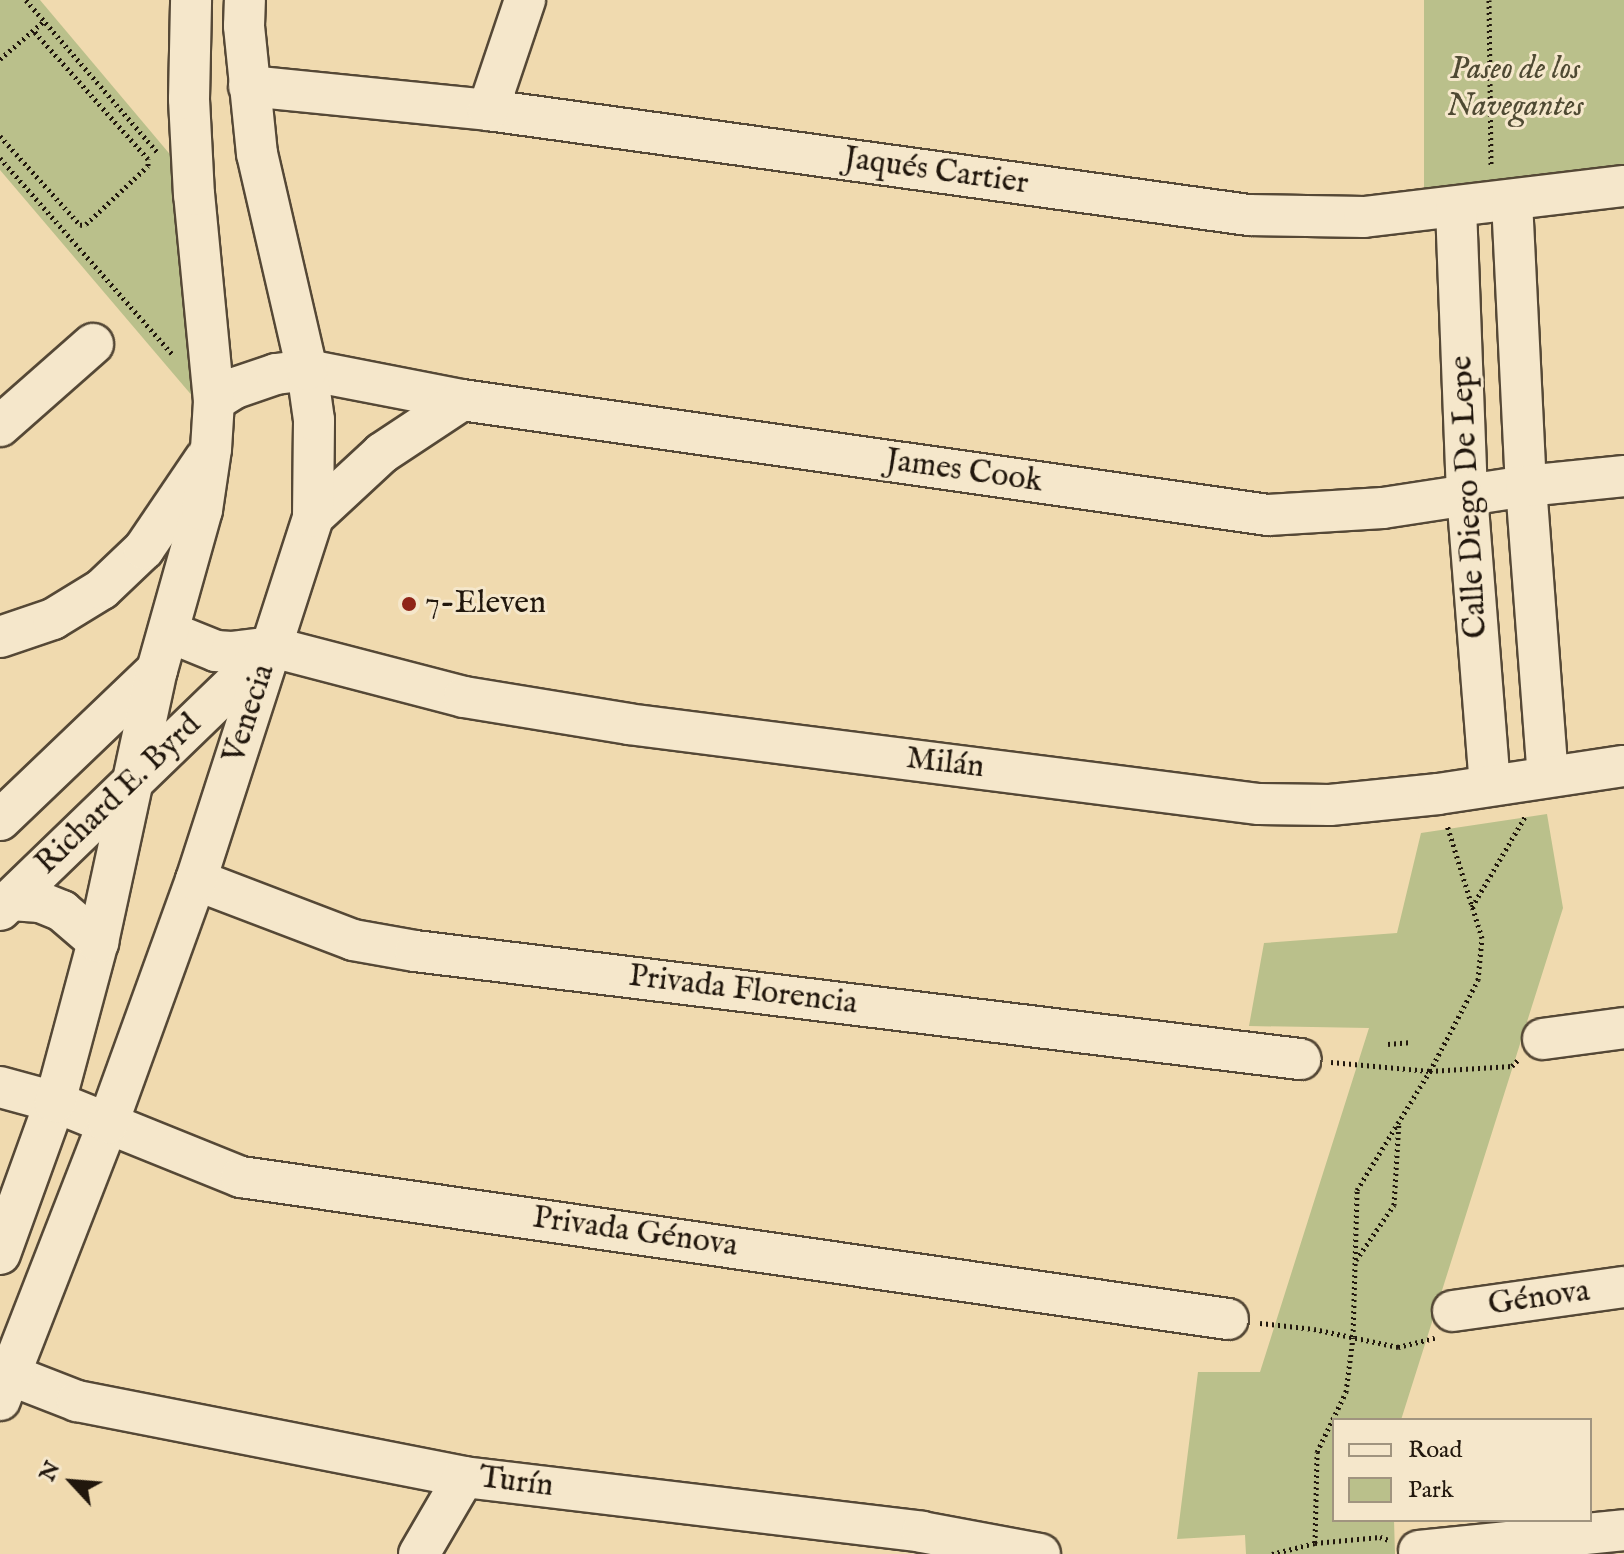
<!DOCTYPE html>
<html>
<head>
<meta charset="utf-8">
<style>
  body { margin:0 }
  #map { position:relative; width:1624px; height:1554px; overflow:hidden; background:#f0daaf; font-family:"IM FELL English",serif }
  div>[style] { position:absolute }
  .green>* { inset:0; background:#bac08b; transform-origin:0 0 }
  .path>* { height:5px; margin-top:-2.5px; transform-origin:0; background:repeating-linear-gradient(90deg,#21170d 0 2px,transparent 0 6px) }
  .roads { filter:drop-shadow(2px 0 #554836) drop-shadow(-2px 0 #554836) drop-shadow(0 2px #554836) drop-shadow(0 -2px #554836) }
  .minor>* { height:40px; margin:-20px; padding:0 20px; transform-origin:20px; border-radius:20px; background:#f5e7cb }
  .dots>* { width:22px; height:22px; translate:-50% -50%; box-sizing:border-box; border:4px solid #f5e7cb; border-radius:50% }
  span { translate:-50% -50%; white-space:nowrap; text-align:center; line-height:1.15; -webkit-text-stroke:6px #f5e7cb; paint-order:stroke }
  .park-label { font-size:32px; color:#4f4a33; font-style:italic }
  .street-label { font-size:32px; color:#21170d }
  .poi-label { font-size:32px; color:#21170d }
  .left { translate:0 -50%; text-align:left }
  .legend { position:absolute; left:1332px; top:1418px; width:260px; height:104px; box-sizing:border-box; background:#f5e7cb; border:2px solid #a0947f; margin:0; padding:10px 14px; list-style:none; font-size:24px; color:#21170d }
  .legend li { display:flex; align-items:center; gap:16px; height:40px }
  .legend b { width:40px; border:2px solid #a0947f }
  .north { position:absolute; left:32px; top:1442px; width:80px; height:80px; -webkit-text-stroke:6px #f5e7cb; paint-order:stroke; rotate:296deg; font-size:22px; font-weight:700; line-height:32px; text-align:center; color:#21170d }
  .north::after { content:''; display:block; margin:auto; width:28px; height:36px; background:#21170d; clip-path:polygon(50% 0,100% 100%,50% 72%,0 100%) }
</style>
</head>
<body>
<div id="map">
  <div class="green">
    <i style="clip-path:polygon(0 0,40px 0,184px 171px,194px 398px,0 170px)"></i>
    <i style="left:1424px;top:0;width:200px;height:189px"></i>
    <i style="clip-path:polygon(1547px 814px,1563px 908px,1401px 1420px,1334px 1420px,1334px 1520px,1394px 1520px,1395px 1554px,1246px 1554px,1245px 1535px,1177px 1539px,1198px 1372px,1260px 1372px,1369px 1028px,1249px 1026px,1264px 943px,1397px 933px,1421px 833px)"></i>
  </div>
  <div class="path">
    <i style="left:26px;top:0;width:201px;rotate:49.2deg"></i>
    <i style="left:1489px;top:0;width:167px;rotate:89.3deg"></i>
    <i style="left:0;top:59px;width:58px;rotate:-40.8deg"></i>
    <i style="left:0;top:136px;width:120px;rotate:48deg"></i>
    <i style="left:80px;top:225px;width:6px;rotate:-9deg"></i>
    <i style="left:86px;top:224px;width:85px;rotate:-43.1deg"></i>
    <i style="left:148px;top:166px;width:7px;rotate:-90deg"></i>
    <i style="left:148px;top:159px;width:173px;rotate:-131.7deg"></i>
    <i style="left:0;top:158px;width:262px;rotate:48.7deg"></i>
    <i style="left:1472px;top:907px;width:107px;rotate:-59.6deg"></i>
    <i style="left:1388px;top:1044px;width:21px;rotate:-5deg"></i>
    <i style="left:1331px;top:1062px;width:99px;rotate:5.2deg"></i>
    <i style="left:1430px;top:1071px;width:82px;rotate:-3.5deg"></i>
    <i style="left:1512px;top:1066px;width:8px;rotate:-45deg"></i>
    <i style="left:1356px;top:1260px;width:67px;rotate:-55.4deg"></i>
    <i style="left:1394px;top:1205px;width:83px;rotate:-86.6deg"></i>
    <i style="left:1260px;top:1323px;width:54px;rotate:6.3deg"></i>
    <i style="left:1314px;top:1329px;width:86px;rotate:12.1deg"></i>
    <i style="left:1398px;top:1347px;width:38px;rotate:-14deg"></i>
    <i style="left:1315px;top:1543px;width:91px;rotate:-88.7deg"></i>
    <i style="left:1317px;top:1452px;width:67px;rotate:-64.2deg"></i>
    <i style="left:1346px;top:1392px;width:55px;rotate:-82.7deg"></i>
    <i style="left:1353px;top:1337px;width:147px;rotate:-88.4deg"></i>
    <i style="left:1357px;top:1190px;width:140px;rotate:-58.5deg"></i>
    <i style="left:1430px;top:1071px;width:103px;rotate:-62.2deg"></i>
    <i style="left:1478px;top:980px;width:42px;rotate:-84.6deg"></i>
    <i style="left:1482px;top:938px;width:118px;rotate:-107.2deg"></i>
    <i style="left:1272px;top:1554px;width:44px;rotate:-14.3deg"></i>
    <i style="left:1315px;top:1543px;width:65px;rotate:-5.3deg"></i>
    <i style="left:1380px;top:1537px;width:9px;rotate:18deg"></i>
  </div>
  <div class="roads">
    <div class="minor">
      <i style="left:249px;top:86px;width:240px;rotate:5.7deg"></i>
      <i style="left:488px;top:110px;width:768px;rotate:7.86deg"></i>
      <i style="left:1249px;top:215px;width:115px;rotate:1deg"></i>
      <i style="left:1364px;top:217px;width:262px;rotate:-6.8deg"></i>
      <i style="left:488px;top:110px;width:116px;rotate:-71.4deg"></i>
      <i style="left:1512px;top:201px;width:285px;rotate:87.2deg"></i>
      <i style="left:1526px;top:486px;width:291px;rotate:85.7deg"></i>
      <i style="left:1456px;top:208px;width:286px;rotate:87.8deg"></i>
      <i style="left:1467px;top:494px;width:292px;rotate:85.5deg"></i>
      <i style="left:214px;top:401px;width:25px;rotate:-32deg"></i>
      <i style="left:235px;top:388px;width:43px;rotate:-18.9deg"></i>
      <i style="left:276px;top:374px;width:31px;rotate:-7deg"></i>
      <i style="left:307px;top:370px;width:158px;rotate:11deg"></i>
      <i style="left:462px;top:400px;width:814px;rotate:8.12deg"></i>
      <i style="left:1268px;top:515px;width:115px;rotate:-3.5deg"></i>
      <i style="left:1383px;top:508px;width:145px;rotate:-8.7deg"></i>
      <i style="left:1526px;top:486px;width:99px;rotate:-5.8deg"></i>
      <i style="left:0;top:426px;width:124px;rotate:-41.4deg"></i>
      <i style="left:313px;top:517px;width:94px;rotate:-42.8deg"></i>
      <i style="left:382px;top:453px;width:96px;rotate:-33.5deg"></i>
      <i style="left:169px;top:632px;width:51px;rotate:22deg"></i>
      <i style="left:216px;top:651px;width:15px;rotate:4deg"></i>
      <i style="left:231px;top:652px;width:41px;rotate:-7deg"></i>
      <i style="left:272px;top:647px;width:198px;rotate:14.6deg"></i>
      <i style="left:464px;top:697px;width:166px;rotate:9.3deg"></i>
      <i style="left:628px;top:724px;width:636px;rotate:7.23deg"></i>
      <i style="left:1259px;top:804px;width:71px;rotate:0.8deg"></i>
      <i style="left:1330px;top:805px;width:109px;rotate:-5.8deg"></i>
      <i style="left:1438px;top:794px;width:188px;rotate:-8.6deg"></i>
      <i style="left:0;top:637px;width:56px;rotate:-18.8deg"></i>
      <i style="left:53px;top:619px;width:57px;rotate:-31.5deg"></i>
      <i style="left:102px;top:589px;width:58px;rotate:-43.6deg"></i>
      <i style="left:144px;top:549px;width:109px;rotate:-55.9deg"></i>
      <i style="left:0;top:820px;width:217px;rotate:-43.7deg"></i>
      <i style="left:196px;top:880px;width:168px;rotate:20.9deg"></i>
      <i style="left:353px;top:940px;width:63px;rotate:10.1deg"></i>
      <i style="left:415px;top:951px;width:892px;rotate:6.96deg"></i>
      <i style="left:11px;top:900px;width:29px;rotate:4deg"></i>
      <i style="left:40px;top:902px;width:24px;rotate:22deg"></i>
      <i style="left:62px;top:911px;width:48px;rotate:40.7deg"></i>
      <i style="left:0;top:910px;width:374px;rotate:-44deg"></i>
      <i style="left:1543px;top:1039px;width:82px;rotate:-7.7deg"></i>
      <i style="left:0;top:1087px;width:57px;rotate:15.3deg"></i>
      <i style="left:55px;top:1102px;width:201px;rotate:22deg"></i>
      <i style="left:241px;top:1177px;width:997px;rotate:8.19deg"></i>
      <i style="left:0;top:1254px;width:162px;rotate:-70.1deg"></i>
      <i style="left:55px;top:1102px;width:166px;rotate:-75deg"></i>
      <i style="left:98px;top:942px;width:278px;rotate:-77.8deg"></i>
      <i style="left:157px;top:670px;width:166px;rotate:-74.3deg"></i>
      <i style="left:202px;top:510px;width:62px;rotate:-81.6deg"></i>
      <i style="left:211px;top:449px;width:48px;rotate:-86.4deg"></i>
      <i style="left:214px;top:401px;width:207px;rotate:-95.5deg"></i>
      <i style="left:194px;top:195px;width:96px;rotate:-93deg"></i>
      <i style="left:189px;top:99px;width:99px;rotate:-88.8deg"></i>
      <i style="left:1453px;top:1311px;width:173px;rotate:-8deg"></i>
      <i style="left:0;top:1371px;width:83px;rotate:21.3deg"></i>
      <i style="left:77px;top:1401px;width:394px;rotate:11.1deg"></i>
      <i style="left:464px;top:1477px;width:461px;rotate:6.8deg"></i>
      <i style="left:922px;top:1532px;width:120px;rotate:10.6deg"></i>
      <i style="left:0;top:1400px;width:297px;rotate:-68.7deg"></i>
      <i style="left:108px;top:1123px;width:258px;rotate:-70.1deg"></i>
      <i style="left:196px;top:880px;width:381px;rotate:-72.1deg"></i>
      <i style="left:313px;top:517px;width:97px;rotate:-89.4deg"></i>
      <i style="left:314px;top:420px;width:50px;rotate:-98deg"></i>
      <i style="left:307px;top:370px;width:222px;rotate:-103deg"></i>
      <i style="left:257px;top:154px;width:129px;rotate:-95.8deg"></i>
      <i style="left:244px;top:26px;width:26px;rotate:-88deg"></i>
      <i style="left:1419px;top:1551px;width:206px;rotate:-5.8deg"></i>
      <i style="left:419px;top:1554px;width:89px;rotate:-59.7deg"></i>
    </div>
  </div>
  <div class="dots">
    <i style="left:409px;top:604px;background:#8f2418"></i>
  </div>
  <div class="park-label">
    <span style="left:1515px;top:89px">Paseo de los<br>Navegantes</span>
  </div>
  <div class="street-label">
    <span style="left:936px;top:172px;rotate:8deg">Jaqués Cartier</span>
    <span style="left:964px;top:472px;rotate:8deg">James Cook</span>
    <span style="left:1470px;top:497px;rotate:-93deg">Calle Diego De Lepe</span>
    <span style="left:250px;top:714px;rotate:-72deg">Venecia</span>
    <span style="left:945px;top:764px;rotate:7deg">Milán</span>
    <span style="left:119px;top:795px;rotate:-44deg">Richard E. Byrd</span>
    <span style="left:743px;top:991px;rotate:7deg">Privada Florencia</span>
    <span style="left:635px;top:1233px;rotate:8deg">Privada Génova</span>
    <span style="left:1539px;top:1299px;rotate:-8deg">Génova</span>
    <span style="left:516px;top:1483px;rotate:7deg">Turín</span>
  </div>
  <div class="poi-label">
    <span class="left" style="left:425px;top:604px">7-Eleven</span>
  </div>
  <ul class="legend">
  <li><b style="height:10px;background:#f5e7cb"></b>Road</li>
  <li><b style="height:22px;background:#bac08b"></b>Park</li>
  </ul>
  <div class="north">N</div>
</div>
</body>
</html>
